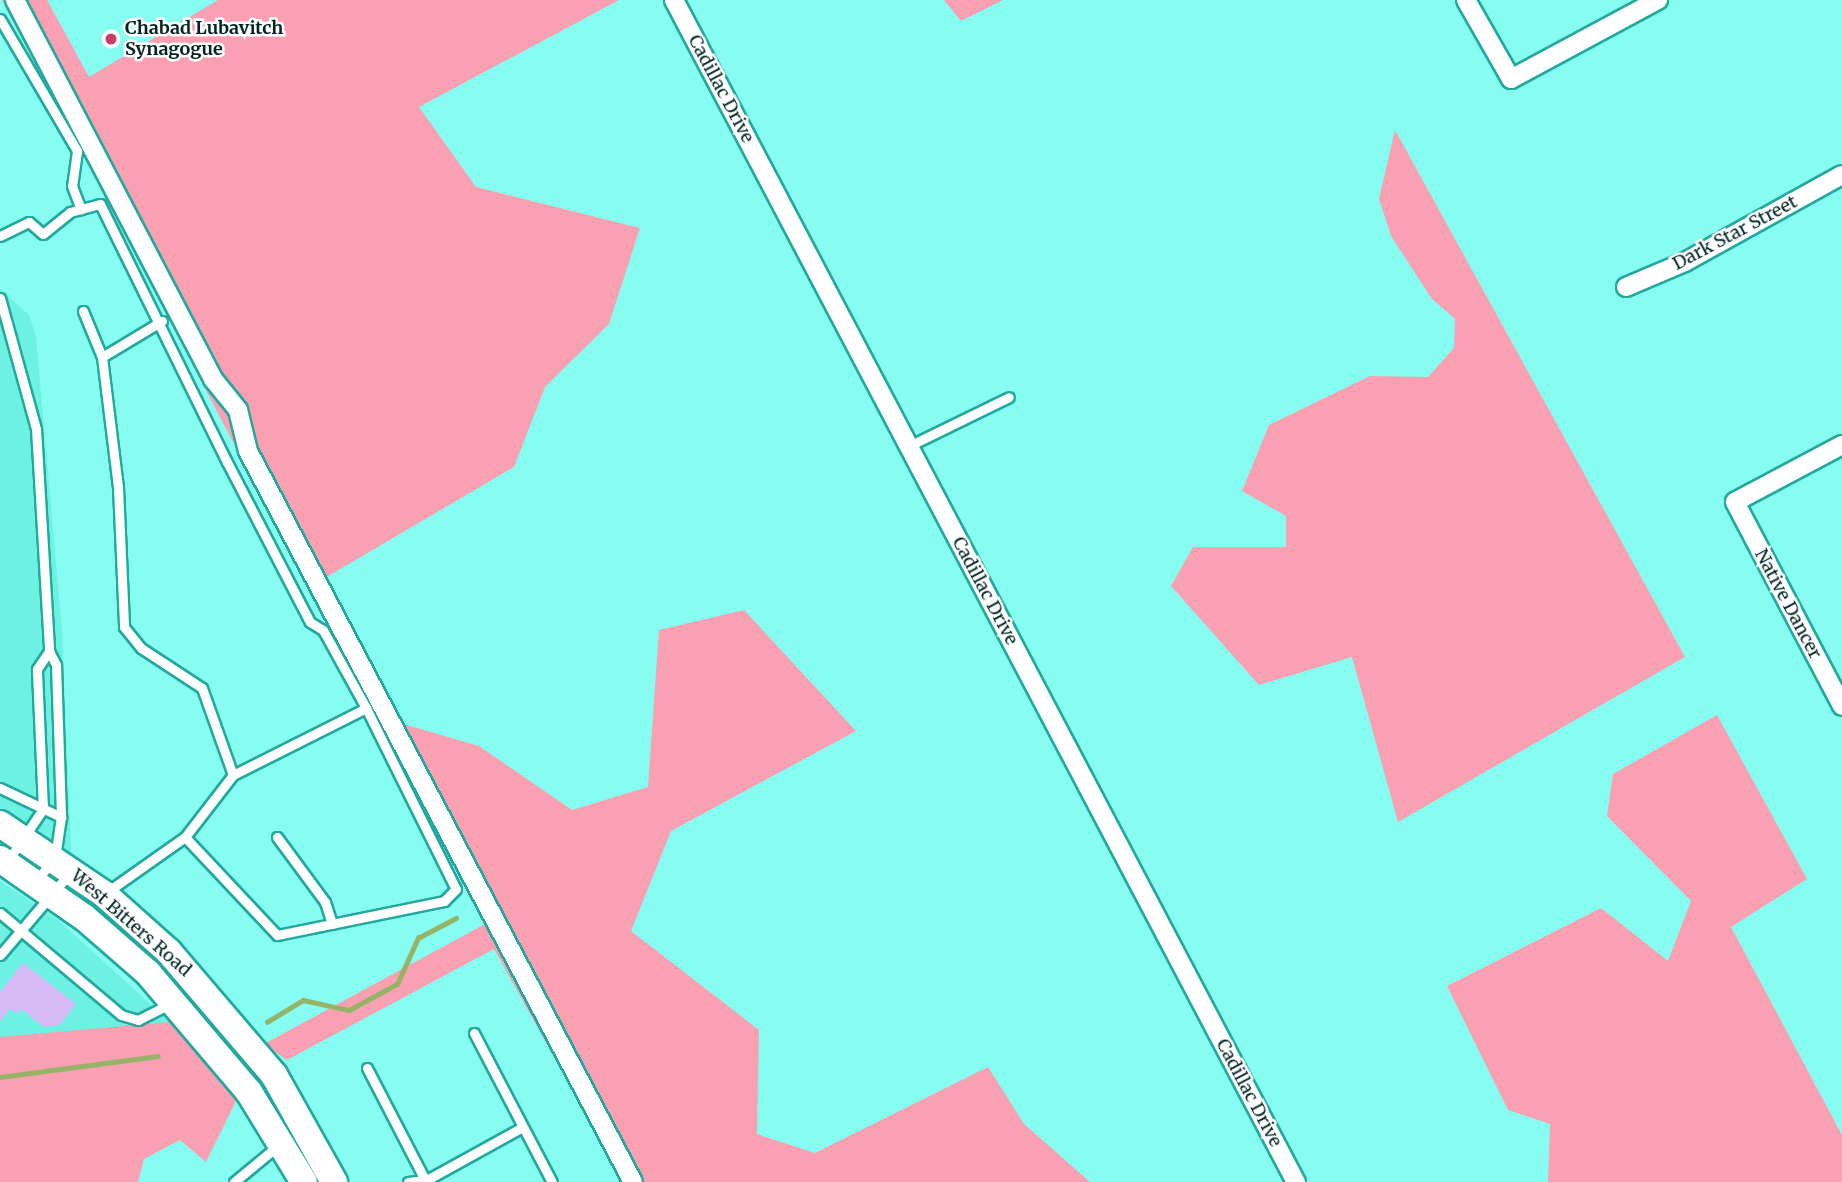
<!DOCTYPE html>
<html>
<head>
<meta charset="utf-8">
<style>
  body { margin:0 }
  #map { position:relative; width:1842px; height:1182px; overflow:hidden; background:#86fdf0; font-family:Merriweather,serif }
  div>[style] { position:absolute }
  .built>* { inset:0; background:#6cf1e3 }
  .green>* { inset:0; background:#f9a0b3 }
  .stream>* { height:4.5px; margin:-2.25px; padding:0 2.25px; transform-origin:2.25px; border-radius:2.25px; background:#96b467 }
  .building>* { inset:0; background:#d6baf5 }
  .roads { filter:drop-shadow(2px 0 #22a99e) drop-shadow(-2px 0 #22a99e) drop-shadow(0 2px #22a99e) drop-shadow(0 -2px #22a99e) }
  .lane>* { height:9px; margin:-4.5px; padding:0 4.5px; transform-origin:4.5px; border-radius:4.5px; background:#fff }
  .street>* { height:18px; margin:-9px; padding:0 9px; transform-origin:9px; border-radius:9px; background:#fff }
  .secondary>* { height:26px; margin:-13px; padding:0 13px; transform-origin:13px; border-radius:13px; background:#fff }
  .dots>* { width:19px; height:19px; translate:-50% -50%; box-sizing:border-box; border:4px solid #fff; border-radius:50% }
  span { translate:-50% -50%; white-space:nowrap; text-align:center; line-height:1.15; -webkit-text-stroke:5px #fff; paint-order:stroke }
  .poi-label { font-size:18px; color:#002421; font-weight:700 }
  .left { translate:0 -50%; text-align:left }
  .street-label { font-size:18px; color:#002421 }
</style>
</head>
<body>
<div id="map">
  <div class="built">
    <i style="clip-path:polygon(0 289px,29px 315px,36px 337px,62px 631px,71px 852px,0 813px)"></i>
    <i style="clip-path:polygon(0 881px,58px 920px,170px 1022px,18px 1053px,0 1040px)"></i>
  </div>
  <div class="green">
    <i style="clip-path:polygon(2px 0,47px 0,89px 77px,218px 0,619px 0,419px 107px,476px 187px,640px 228px,609px 324px,545px 387px,514px 467px,325px 578px,400px 723px,479px 746px,572px 810px,648px 787px,659px 630px,744px 610px,856px 731px,671px 831px,631px 931px,759px 1030px,757px 1134px,815px 1153px,988px 1067px,1024px 1124px,1090px 1182px,623px 1182px,494px 949px,287px 1060px,264px 1044px,485px 924px)"></i>
    <i style="clip-path:polygon(944px 0,1003px 0,961px 21px)"></i>
    <i style="clip-path:polygon(1395px 130px,1685px 657px,1398px 822px,1352px 657px,1259px 685px,1171px 586px,1193px 547px,1286px 547px,1286px 516px,1242px 491px,1269px 425px,1370px 376px,1428px 377px,1454px 348px,1455px 319px,1432px 299px,1391px 236px,1379px 199px)"></i>
    <i style="clip-path:polygon(1717px 715px,1807px 879px,1731px 927px,1842px 1135px,1842px 1182px,1548px 1182px,1550px 1124px,1508px 1110px,1447px 986px,1601px 908px,1668px 961px,1691px 901px,1607px 816px,1613px 774px)"></i>
    <i style="clip-path:polygon(170px 1022px,237px 1099px,206px 1162px,180px 1140px,144px 1159px,138px 1182px,0 1182px,0 1037px)"></i>
  </div>
  <div class="stream">
    <i style="left:267px;top:1022px;width:42px;rotate:-31.4deg"></i>
    <i style="left:303px;top:1000px;width:47px;rotate:12.3deg"></i>
    <i style="left:349px;top:1010px;width:55px;rotate:-28.4deg"></i>
    <i style="left:397px;top:984px;width:51px;rotate:-65.5deg"></i>
    <i style="left:418px;top:938px;width:43px;rotate:-27.8deg"></i>
    <i style="left:0;top:1077px;width:159px;rotate:-7.6deg"></i>
  </div>
  <div class="building">
    <i style="clip-path:polygon(23px 963px,76px 1004px,60px 1025px,44px 1027px,21px 1009px,17px 1014px,10px 1009px,0 1022px,0 992px)"></i>
  </div>
  <div class="roads">
    <div class="lane">
      <i style="left:0;top:19px;width:153px;rotate:59.7deg"></i>
      <i style="left:77px;top:151px;width:35px;rotate:98deg"></i>
      <i style="left:72px;top:186px;width:25px;rotate:69deg"></i>
      <i style="left:0;top:236px;width:32px;rotate:-26deg"></i>
      <i style="left:29px;top:222px;width:18px;rotate:41deg"></i>
      <i style="left:43px;top:234px;width:35px;rotate:-39deg"></i>
      <i style="left:70px;top:212px;width:31px;rotate:-15deg"></i>
      <i style="left:100px;top:204px;width:288px;rotate:63.8deg"></i>
      <i style="left:227px;top:462px;width:180px;rotate:62.6deg"></i>
      <i style="left:310px;top:622px;width:15px;rotate:32deg"></i>
      <i style="left:323px;top:630px;width:89px;rotate:61.1deg"></i>
      <i style="left:366px;top:708px;width:202px;rotate:63.6deg"></i>
      <i style="left:456px;top:889px;width:17px;rotate:135deg"></i>
      <i style="left:444px;top:901px;width:170px;rotate:168.5deg"></i>
      <i style="left:277px;top:935px;width:134px;rotate:-133.2deg"></i>
      <i style="left:0;top:298px;width:136px;rotate:74.6deg"></i>
      <i style="left:36px;top:429px;width:222px;rotate:86.6deg"></i>
      <i style="left:49px;top:651px;width:16px;rotate:63deg"></i>
      <i style="left:56px;top:665px;width:152px;rotate:88.1deg"></i>
      <i style="left:61px;top:817px;width:40px;rotate:98.5deg"></i>
      <i style="left:55px;top:857px;width:31px;rotate:128deg"></i>
      <i style="left:83px;top:311px;width:50px;rotate:67.6deg"></i>
      <i style="left:102px;top:357px;width:131px;rotate:83deg"></i>
      <i style="left:118px;top:487px;width:140px;rotate:87.5deg"></i>
      <i style="left:124px;top:627px;width:27px;rotate:51deg"></i>
      <i style="left:141px;top:648px;width:73px;rotate:33.3deg"></i>
      <i style="left:202px;top:688px;width:92px;rotate:70.4deg"></i>
      <i style="left:102px;top:357px;width:70px;rotate:-31deg"></i>
      <i style="left:909px;top:446px;width:111px;rotate:-26.1deg"></i>
      <i style="left:0;top:788px;width:68px;rotate:25.4deg"></i>
      <i style="left:277px;top:837px;width:81px;rotate:53.6deg"></i>
      <i style="left:325px;top:902px;width:23px;rotate:72deg"></i>
      <i style="left:7px;top:862px;width:64px;rotate:-55.8deg"></i>
      <i style="left:43px;top:809px;width:140px;rotate:-92.5deg"></i>
      <i style="left:37px;top:669px;width:22px;rotate:-56deg"></i>
      <i style="left:107px;top:892px;width:95px;rotate:-35.2deg"></i>
      <i style="left:185px;top:837px;width:78px;rotate:-52.3deg"></i>
      <i style="left:233px;top:775px;width:149px;rotate:-26.7deg"></i>
      <i style="left:0;top:913px;width:158px;rotate:40.1deg"></i>
      <i style="left:121px;top:1015px;width:18px;rotate:16deg"></i>
      <i style="left:138px;top:1020px;width:36px;rotate:-27deg"></i>
      <i style="left:0;top:955px;width:106px;rotate:-49.6deg"></i>
      <i style="left:474px;top:1033px;width:168px;rotate:62.4deg"></i>
      <i style="left:367px;top:1068px;width:128px;rotate:62.6deg"></i>
      <i style="left:234px;top:1182px;width:60px;rotate:-39.6deg"></i>
      <i style="left:408px;top:1182px;width:17px;rotate:-7deg"></i>
      <i style="left:423px;top:1182px;width:112px;rotate:-28.9deg"></i>
    </div>
    <div class="street">
      <i style="left:15px;top:0;width:428px;rotate:62.4deg"></i>
      <i style="left:213px;top:379px;width:40px;rotate:51deg"></i>
      <i style="left:238px;top:410px;width:42px;rotate:76.3deg"></i>
      <i style="left:248px;top:451px;width:826px;rotate:62.23deg"></i>
      <i style="left:674px;top:0;width:1336px;rotate:62.25deg"></i>
      <i style="left:1466px;top:0;width:91px;rotate:60.3deg"></i>
      <i style="left:1511px;top:79px;width:167px;rotate:-28.3deg"></i>
      <i style="left:1626px;top:287px;width:64px;rotate:-23deg"></i>
      <i style="left:1685px;top:262px;width:179px;rotate:-29deg"></i>
      <i style="left:1842px;top:445px;width:121px;rotate:152deg"></i>
      <i style="left:1735px;top:502px;width:230px;rotate:62.3deg"></i>
    </div>
    <div class="secondary">
      <i style="left:0;top:824px;width:125px;rotate:33.9deg"></i>
      <i style="left:104px;top:894px;width:87px;rotate:41.7deg"></i>
      <i style="left:169px;top:952px;width:162px;rotate:49.5deg"></i>
      <i style="left:274px;top:1075px;width:123px;rotate:60.7deg"></i>
      <i style="left:0;top:859px;width:103px;rotate:34.8deg"></i>
      <i style="left:85px;top:918px;width:84px;rotate:41.1deg"></i>
      <i style="left:148px;top:973px;width:156px;rotate:49.7deg"></i>
      <i style="left:249px;top:1092px;width:105px;rotate:58.6deg"></i>
    </div>
  </div>
  <div class="dots">
    <i style="left:111px;top:39px;background:#cb3d69"></i>
  </div>
  <div class="poi-label">
    <span class="left" style="left:125px;top:39px">Chabad Lubavitch<br>Synagogue</span>
  </div>
  <div class="street-label">
    <span style="left:721px;top:89px;rotate:62deg">Cadillac Drive</span>
    <span style="left:1735px;top:233px;rotate:-28deg">Dark Star Street</span>
    <span style="left:985px;top:591px;rotate:62deg">Cadillac Drive</span>
    <span style="left:1788px;top:604px;rotate:62deg">Native Dancer</span>
    <span style="left:131px;top:923px;rotate:41deg">West Bitters Road</span>
    <span style="left:1249px;top:1093px;rotate:62deg">Cadillac Drive</span>
  </div>
</div>
</body>
</html>
